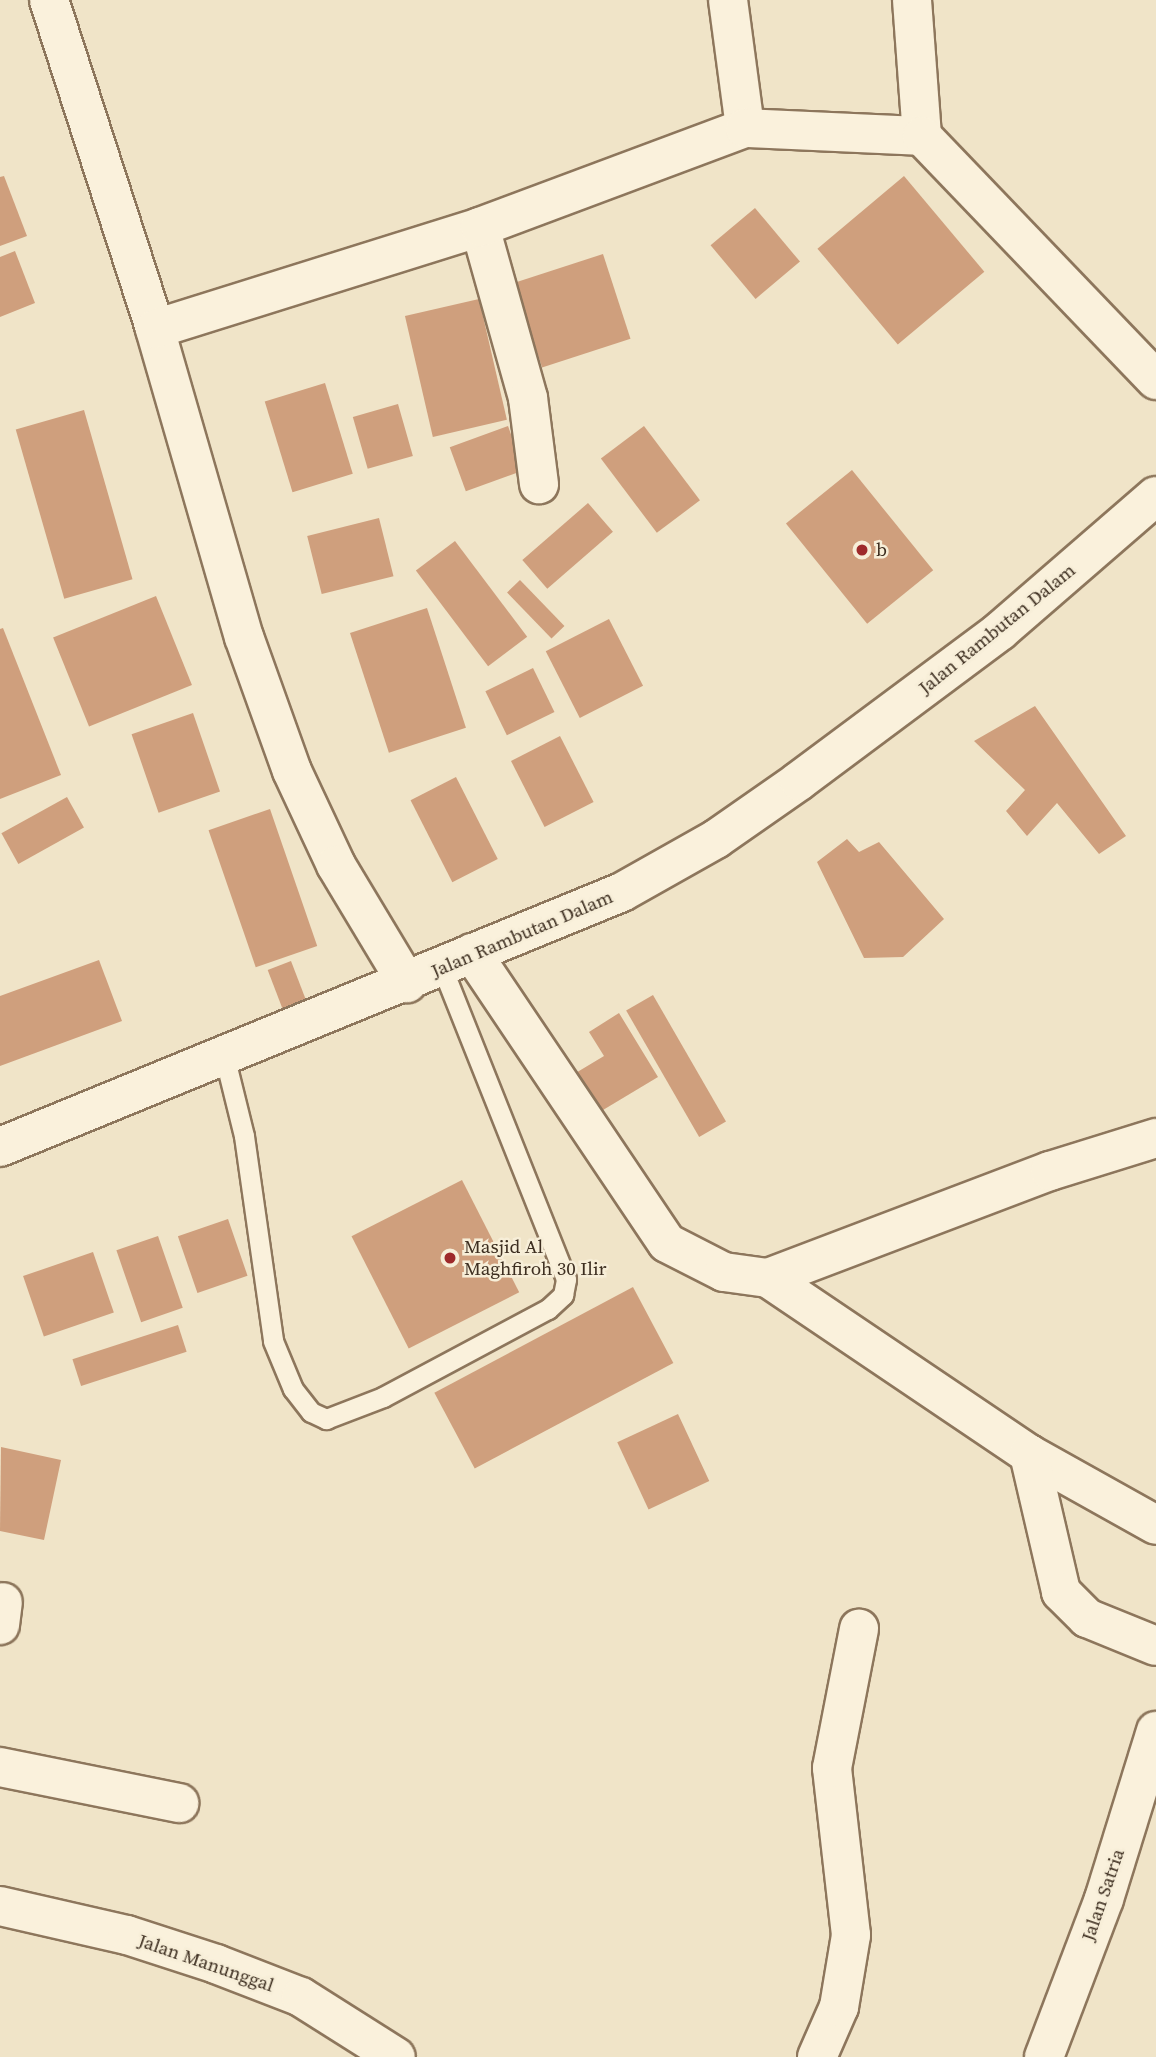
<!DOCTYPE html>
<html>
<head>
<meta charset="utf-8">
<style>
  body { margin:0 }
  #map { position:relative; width:1156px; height:2057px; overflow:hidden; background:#f0e4c8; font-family:"Source Serif 4",serif }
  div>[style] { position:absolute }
  .building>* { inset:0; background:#cf9f7d; transform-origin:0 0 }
  .roads { filter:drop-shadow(2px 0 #8d765c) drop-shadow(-2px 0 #8d765c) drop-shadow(0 2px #8d765c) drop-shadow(0 -2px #8d765c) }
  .service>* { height:19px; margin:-9.5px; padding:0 9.5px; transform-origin:9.5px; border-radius:9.5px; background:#faf1dc }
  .minor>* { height:38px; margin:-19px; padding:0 19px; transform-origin:19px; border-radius:19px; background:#faf1dc }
  .dots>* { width:19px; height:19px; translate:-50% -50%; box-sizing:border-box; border:4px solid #f7eed8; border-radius:50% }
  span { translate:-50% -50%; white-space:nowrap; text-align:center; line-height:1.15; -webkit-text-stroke:5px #f7eed8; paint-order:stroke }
  .poi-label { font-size:19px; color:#3d2e20 }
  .left { translate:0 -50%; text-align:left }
  .street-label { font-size:19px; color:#3d2e20 }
</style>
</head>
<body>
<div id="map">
  <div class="building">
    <i style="clip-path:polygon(4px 176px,27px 236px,0 246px,0 177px)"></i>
    <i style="left:904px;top:176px;width:125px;height:113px;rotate:50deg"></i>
    <i style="left:755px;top:208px;width:70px;height:58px;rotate:50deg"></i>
    <i style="clip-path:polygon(15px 251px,35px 303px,0 317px,0 257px)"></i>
    <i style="left:603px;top:254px;width:89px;height:93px;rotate:72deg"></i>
    <i style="left:479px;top:299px;width:124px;height:76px;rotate:77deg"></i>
    <i style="left:325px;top:383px;width:95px;height:63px;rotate:73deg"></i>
    <i style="left:398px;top:404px;width:54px;height:47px;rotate:74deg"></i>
    <i style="left:84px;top:410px;width:176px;height:71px;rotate:74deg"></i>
    <i style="left:508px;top:426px;width:47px;height:62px;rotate:70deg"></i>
    <i style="left:644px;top:426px;width:93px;height:54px;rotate:53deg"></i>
    <i style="left:852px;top:470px;width:129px;height:85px;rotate:51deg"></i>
    <i style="left:588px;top:503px;width:38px;height:87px;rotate:49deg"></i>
    <i style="left:379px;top:518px;width:60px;height:74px;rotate:76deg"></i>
    <i style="left:455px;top:541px;width:120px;height:49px;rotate:53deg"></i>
    <i style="left:520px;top:580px;width:64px;height:18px;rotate:46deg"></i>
    <i style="left:156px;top:596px;width:96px;height:111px;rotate:68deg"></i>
    <i style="left:427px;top:608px;width:126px;height:81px;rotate:72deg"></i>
    <i style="left:609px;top:619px;width:75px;height:71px;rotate:63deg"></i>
    <i style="clip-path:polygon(3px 628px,61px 775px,0 799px,0 629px)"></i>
    <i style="left:533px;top:668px;width:49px;height:53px;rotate:64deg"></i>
    <i style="clip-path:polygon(1035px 706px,1126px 836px,1099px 854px,1057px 803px,1027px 836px,1006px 811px,1025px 790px,974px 741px)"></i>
    <i style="left:193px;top:713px;width:83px;height:65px;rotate:71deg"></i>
    <i style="left:560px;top:736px;width:74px;height:55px;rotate:63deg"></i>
    <i style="left:456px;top:777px;width:92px;height:51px;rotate:63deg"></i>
    <i style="left:67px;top:797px;width:35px;height:75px;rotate:61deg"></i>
    <i style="left:270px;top:809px;width:145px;height:65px;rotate:71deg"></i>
    <i style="clip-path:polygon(847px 839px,859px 852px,879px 842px,944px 919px,903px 957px,864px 958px,817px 862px)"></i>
    <i style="clip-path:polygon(99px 960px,122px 1021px,0 1066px,0 996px)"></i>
    <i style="left:291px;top:961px;width:42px;height:25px;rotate:69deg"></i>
    <i style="left:653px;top:995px;width:146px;height:31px;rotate:60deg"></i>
    <i style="clip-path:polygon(619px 1013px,658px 1077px,593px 1116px,569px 1077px,604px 1056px,589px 1032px)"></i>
    <i style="left:462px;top:1180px;width:126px;height:124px;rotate:63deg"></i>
    <i style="left:228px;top:1219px;width:60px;height:53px;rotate:71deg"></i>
    <i style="left:158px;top:1236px;width:76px;height:44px;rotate:71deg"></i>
    <i style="left:93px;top:1252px;width:64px;height:74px;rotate:71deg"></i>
    <i style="left:633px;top:1287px;width:86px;height:225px;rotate:62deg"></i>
    <i style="left:178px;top:1325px;width:28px;height:111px;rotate:72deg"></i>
    <i style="left:678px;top:1414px;width:74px;height:67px;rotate:65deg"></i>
    <i style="clip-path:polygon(1px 1447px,61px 1460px,44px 1540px,0 1531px)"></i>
  </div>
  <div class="roads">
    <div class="service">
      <i style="left:225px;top:1059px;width:79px;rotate:76.1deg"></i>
      <i style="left:244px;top:1136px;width:207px;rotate:81.9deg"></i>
      <i style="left:273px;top:1341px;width:52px;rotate:67.4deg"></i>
      <i style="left:293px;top:1389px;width:29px;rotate:52deg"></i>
      <i style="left:311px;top:1412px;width:17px;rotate:25deg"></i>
      <i style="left:326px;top:1419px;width:61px;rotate:-21.1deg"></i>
      <i style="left:383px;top:1397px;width:187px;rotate:-28.1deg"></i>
      <i style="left:548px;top:1309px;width:21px;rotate:-43deg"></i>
      <i style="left:563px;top:1295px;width:16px;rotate:-79deg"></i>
      <i style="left:566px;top:1279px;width:335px;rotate:-111.7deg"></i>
    </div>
    <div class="minor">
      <i style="left:49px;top:0;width:346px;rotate:72.1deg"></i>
      <i style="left:155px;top:329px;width:321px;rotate:73.9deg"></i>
      <i style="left:244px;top:637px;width:142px;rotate:70.3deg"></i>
      <i style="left:292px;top:771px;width:104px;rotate:64.9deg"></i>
      <i style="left:336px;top:865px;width:138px;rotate:59deg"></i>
      <i style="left:728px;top:0;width:129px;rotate:82.4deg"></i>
      <i style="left:912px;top:0;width:136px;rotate:85.8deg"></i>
      <i style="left:480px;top:227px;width:178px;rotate:74.3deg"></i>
      <i style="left:528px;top:398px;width:87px;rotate:82.7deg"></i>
      <i style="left:155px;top:329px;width:341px;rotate:-17.4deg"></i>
      <i style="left:480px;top:227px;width:283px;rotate:-20.5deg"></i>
      <i style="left:745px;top:128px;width:177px;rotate:2.6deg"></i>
      <i style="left:922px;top:136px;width:338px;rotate:46.2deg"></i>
      <i style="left:472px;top:953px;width:349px;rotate:56.1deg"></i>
      <i style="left:667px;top:1243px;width:64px;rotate:27deg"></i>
      <i style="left:724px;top:1272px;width:44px;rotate:7.8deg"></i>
      <i style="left:768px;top:1278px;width:302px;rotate:-20.8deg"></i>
      <i style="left:1050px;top:1171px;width:111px;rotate:-17.3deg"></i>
      <i style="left:0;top:1147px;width:672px;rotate:-22.29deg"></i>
      <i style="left:622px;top:892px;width:108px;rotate:-29.4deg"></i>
      <i style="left:716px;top:839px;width:101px;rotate:-34.9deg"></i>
      <i style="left:799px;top:781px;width:251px;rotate:-36.7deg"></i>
      <i style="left:1000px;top:631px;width:206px;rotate:-40.9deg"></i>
      <i style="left:768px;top:1278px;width:315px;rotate:34deg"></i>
      <i style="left:1029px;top:1454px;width:145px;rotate:29.2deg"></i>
      <i style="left:1029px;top:1454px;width:142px;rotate:76.9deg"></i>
      <i style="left:1061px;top:1592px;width:37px;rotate:45deg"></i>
      <i style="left:1087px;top:1618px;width:74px;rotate:22.1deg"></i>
      <i style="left:0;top:1625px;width:23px;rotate:-83deg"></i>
      <i style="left:0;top:1767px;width:183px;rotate:11.4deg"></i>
      <i style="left:0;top:1906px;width:130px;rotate:12.9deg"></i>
      <i style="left:127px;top:1935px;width:94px;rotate:18deg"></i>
      <i style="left:216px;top:1964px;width:91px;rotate:21.2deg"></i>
      <i style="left:301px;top:1997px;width:112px;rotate:32.3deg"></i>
      <i style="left:817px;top:2057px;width:55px;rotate:-66.3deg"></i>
      <i style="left:839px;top:2007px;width:73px;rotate:-80.5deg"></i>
      <i style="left:851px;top:1935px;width:168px;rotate:-96.5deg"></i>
      <i style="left:832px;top:1768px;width:142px;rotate:-79deg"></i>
      <i style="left:1044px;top:2057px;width:169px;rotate:-69.2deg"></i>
      <i style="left:1104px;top:1899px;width:176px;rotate:-72.8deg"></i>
    </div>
  </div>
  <div class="dots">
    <i style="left:862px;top:550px;background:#9e2a2b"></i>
    <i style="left:450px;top:1258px;background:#9e2a2b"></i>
  </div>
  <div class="poi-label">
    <span class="left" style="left:876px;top:550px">b</span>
    <span class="left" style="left:464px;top:1258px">Masjid Al<br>Maghfiroh 30 Ilir</span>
  </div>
  <div class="street-label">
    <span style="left:997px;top:629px;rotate:-39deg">Jalan Rambutan Dalam</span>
    <span style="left:522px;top:934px;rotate:-23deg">Jalan Rambutan Dalam</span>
    <span style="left:1103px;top:1895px;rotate:-71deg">Jalan Satria</span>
    <span style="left:206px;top:1963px;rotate:19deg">Jalan Manunggal</span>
  </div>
</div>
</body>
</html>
